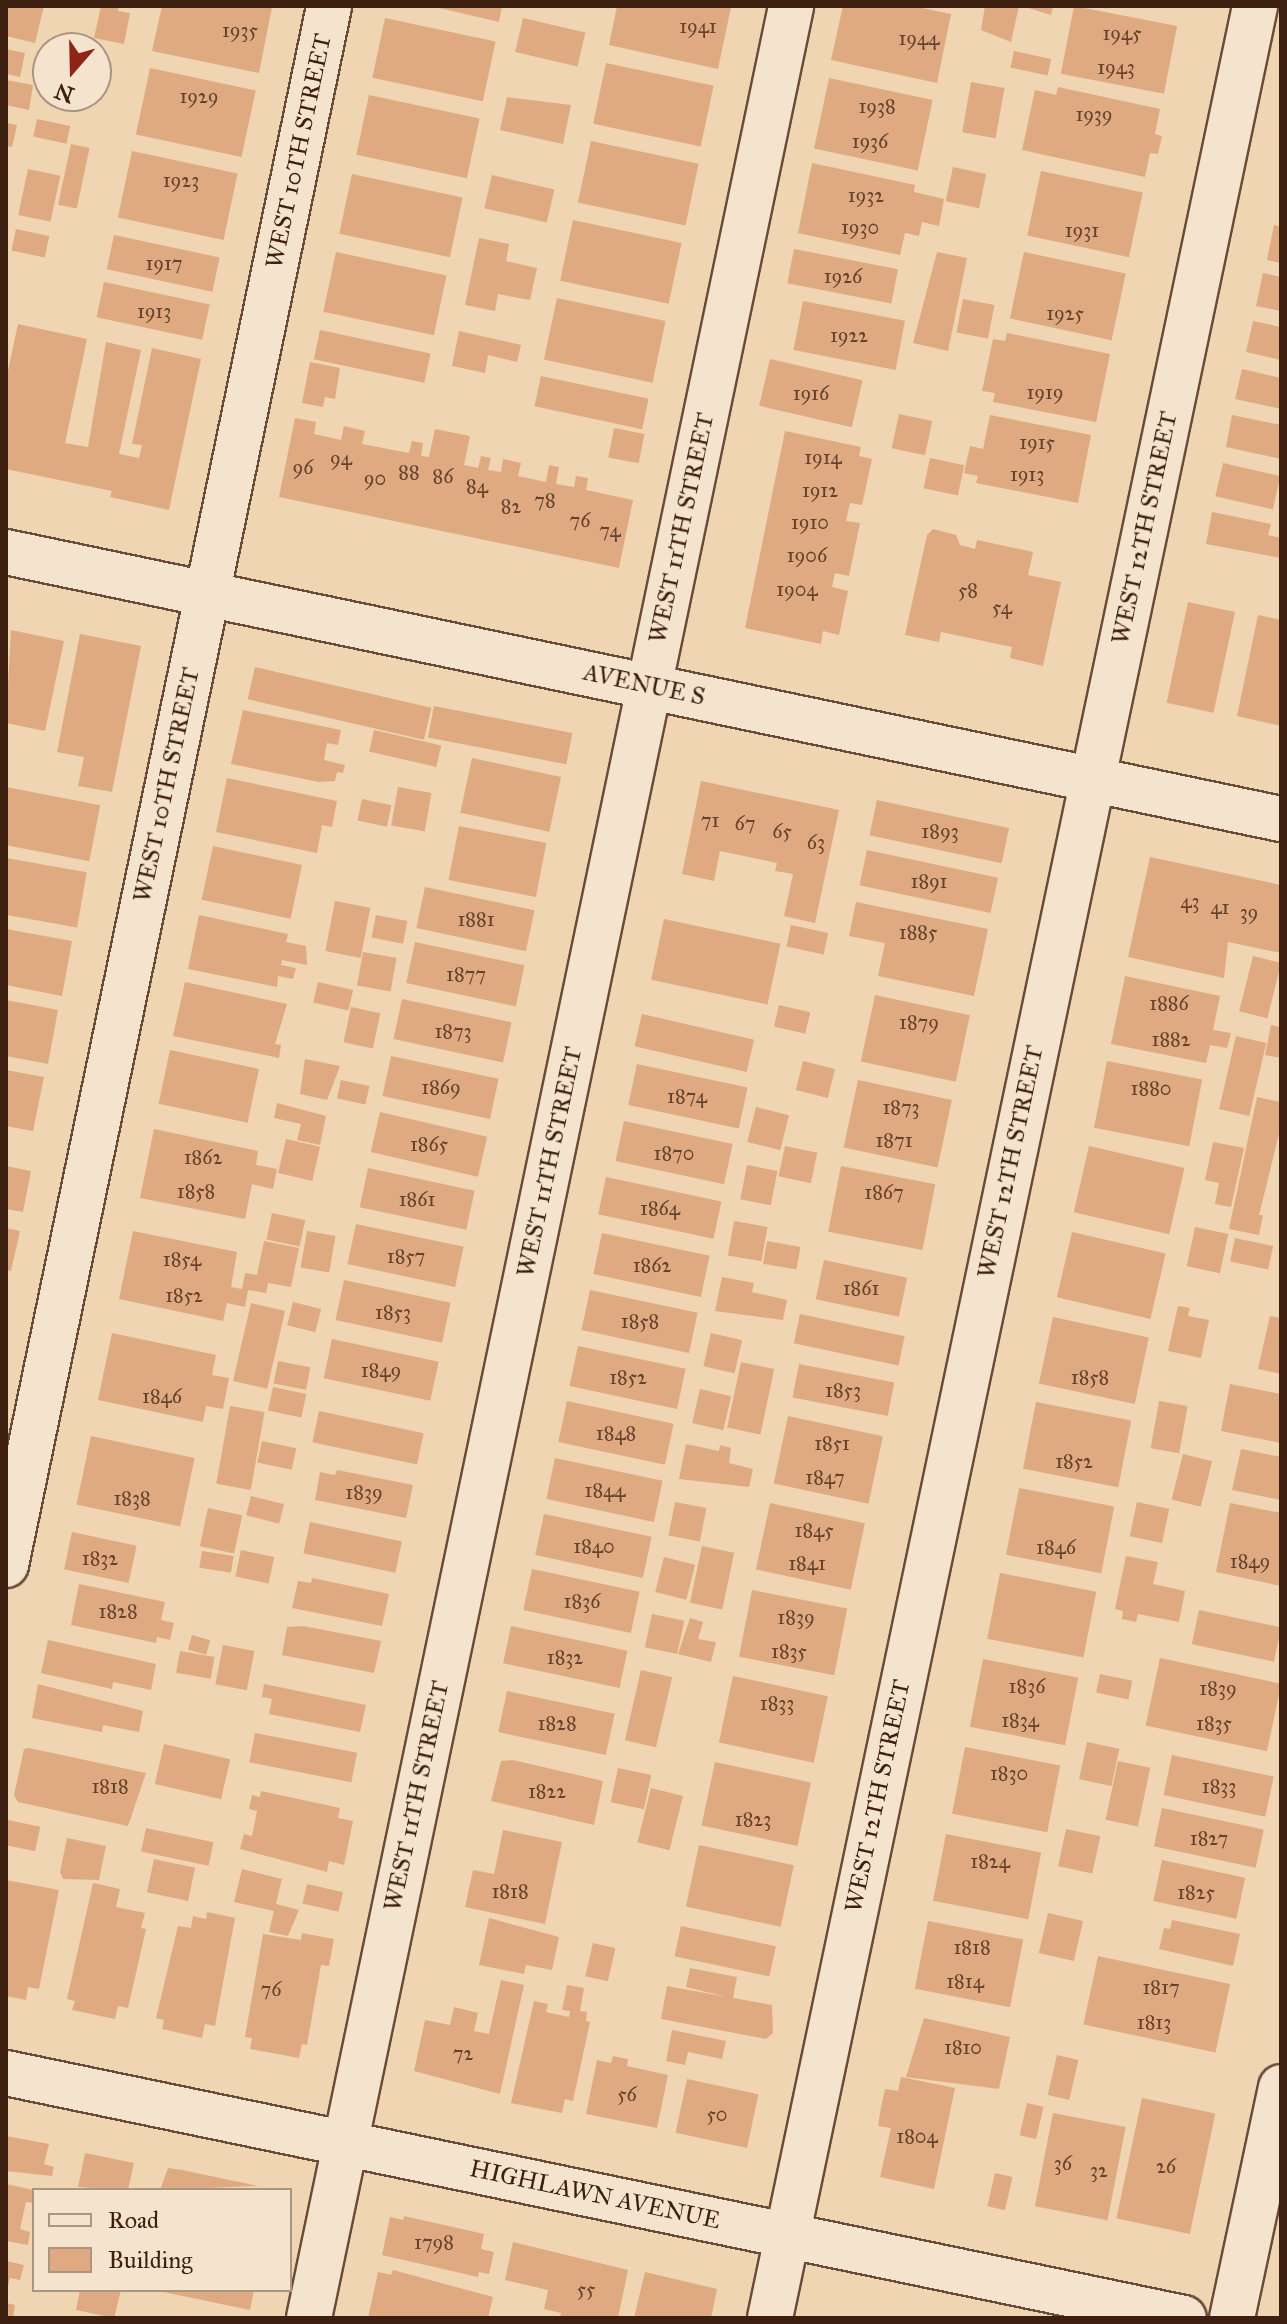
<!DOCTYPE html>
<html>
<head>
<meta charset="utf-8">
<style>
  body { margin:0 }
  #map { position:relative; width:1287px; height:2324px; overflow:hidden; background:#efd5b2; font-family:"IM FELL Great Primer",serif }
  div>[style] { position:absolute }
  .building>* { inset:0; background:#dfaa82; transform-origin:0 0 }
  .roads { filter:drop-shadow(2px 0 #694c37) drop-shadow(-2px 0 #694c37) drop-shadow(0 2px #694c37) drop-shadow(0 -2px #694c37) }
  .minor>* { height:44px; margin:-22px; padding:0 22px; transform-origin:22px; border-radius:22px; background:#f5e4cd }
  span { translate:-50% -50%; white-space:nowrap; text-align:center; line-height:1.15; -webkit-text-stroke:7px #f5e4cd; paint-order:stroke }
  .number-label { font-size:20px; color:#65422b }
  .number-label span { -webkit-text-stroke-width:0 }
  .street-label { font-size:24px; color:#3c1f0e }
  .frame { position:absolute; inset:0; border:8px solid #3c1f0e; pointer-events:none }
  .legend { position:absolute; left:32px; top:2188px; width:260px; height:104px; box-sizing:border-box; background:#f5e4cd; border:2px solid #ab9581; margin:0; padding:10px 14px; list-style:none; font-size:24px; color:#3c1f0e }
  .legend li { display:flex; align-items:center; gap:16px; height:40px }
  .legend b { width:40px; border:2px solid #ab9581 }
  .north { position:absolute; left:32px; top:32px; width:80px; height:80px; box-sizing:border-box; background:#f5e4cd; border:2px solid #ab9581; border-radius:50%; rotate:200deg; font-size:22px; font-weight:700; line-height:32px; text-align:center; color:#3c1f0e }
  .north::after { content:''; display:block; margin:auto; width:28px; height:36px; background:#8f2418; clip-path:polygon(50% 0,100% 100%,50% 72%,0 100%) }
</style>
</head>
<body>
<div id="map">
  <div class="building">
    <i style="clip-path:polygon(6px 6px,44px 6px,35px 43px,6px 36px)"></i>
    <i style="clip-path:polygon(101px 6px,119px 6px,118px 11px,130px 13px,124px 44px,94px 38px)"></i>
    <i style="clip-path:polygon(162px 6px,272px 7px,259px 73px,152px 51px)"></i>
    <i style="clip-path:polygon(431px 6px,502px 6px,499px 22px)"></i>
    <i style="clip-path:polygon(617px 6px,731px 7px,718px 69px,609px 45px)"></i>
    <i style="clip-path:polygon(843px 6px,913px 6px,951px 14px,937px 83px,831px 60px)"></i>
    <i style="clip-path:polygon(985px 6px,1019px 6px,1011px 42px,981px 30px)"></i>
    <i style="clip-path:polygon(1022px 6px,1053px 6px,1051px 15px)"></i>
    <i style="left:1074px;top:6px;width:105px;height:69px;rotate:11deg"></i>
    <i style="left:385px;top:18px;width:113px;height:61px;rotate:12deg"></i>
    <i style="left:523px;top:18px;width:64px;height:35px;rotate:13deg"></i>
    <i style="clip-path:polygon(6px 49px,25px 53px,20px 77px,6px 74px)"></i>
    <i style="left:1014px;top:51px;width:38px;height:17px;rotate:12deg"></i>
    <i style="left:606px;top:63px;width:110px;height:62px;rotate:12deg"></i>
    <i style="left:150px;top:68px;width:108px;height:68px;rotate:12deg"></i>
    <i style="left:829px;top:78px;width:106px;height:72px;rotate:12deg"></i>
    <i style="clip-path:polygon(6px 80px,33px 85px,29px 110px,6px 105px)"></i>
    <i style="left:971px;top:82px;width:34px;height:51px;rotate:10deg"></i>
    <i style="clip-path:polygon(1058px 87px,1160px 109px,1155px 134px,1162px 136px,1158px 154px,1150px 153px,1145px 177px,1022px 150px,1035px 90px,1056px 95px)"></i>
    <i style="left:369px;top:95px;width:113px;height:61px;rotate:12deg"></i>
    <i style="clip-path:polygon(47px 96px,79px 96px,77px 106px,46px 101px)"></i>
    <i style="clip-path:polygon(507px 97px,571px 105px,563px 144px,500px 130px)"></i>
    <i style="left:37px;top:119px;width:34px;height:18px;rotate:12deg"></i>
    <i style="clip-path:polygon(6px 123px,17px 125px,12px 147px,6px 146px)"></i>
    <i style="left:591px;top:141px;width:110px;height:63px;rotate:12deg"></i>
    <i style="left:71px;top:144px;width:19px;height:62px;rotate:12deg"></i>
    <i style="left:132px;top:151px;width:108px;height:68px;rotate:12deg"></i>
    <i style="clip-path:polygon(812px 163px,915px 185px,914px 192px,944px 199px,939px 226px,922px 222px,919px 236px,905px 233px,900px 255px,798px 233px)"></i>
    <i style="left:953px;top:167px;width:34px;height:35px;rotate:12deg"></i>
    <i style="left:28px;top:169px;width:33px;height:47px;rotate:12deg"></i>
    <i style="left:1041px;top:171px;width:104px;height:66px;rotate:12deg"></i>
    <i style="left:352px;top:174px;width:113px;height:61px;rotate:12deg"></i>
    <i style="left:492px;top:175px;width:64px;height:34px;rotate:13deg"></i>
    <i style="left:573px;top:220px;width:111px;height:62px;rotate:12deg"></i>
    <i style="clip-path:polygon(1274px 225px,1281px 227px,1281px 263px,1267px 260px)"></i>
    <i style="left:16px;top:229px;width:34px;height:22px;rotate:12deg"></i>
    <i style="left:114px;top:235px;width:108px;height:35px;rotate:12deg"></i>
    <i style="clip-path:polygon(479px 238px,509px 244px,506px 261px,537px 268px,530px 300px,498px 294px,495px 311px,465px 305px)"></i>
    <i style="left:794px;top:249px;width:106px;height:35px;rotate:11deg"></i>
    <i style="left:336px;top:252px;width:113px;height:61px;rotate:12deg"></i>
    <i style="clip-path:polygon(937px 252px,967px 258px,948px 351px,913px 343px)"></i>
    <i style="left:1024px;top:252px;width:104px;height:68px;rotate:12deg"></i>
    <i style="clip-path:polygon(1263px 273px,1281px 277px,1281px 311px,1256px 306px)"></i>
    <i style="left:104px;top:282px;width:108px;height:36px;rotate:12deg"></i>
    <i style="left:557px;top:298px;width:111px;height:63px;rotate:12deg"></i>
    <i style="left:963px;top:299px;width:32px;height:34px;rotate:11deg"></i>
    <i style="left:803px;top:301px;width:104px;height:50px;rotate:11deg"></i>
    <i style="clip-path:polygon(1253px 321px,1281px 327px,1281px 360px,1246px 352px)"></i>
    <i style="clip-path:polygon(18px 324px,87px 339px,65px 443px,88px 447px,106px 342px,141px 350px,119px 454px,139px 458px,142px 445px,132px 444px,152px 348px,201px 359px,169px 510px,110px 497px,112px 491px,6px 469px,6px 380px)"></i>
    <i style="left:320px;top:330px;width:113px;height:30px;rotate:12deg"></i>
    <i style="clip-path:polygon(459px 331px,521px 345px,517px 362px,488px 355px,485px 373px,452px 366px)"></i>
    <i style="clip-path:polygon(1007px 333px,1110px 354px,1096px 422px,993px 402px,995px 393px,982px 391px,993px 339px,1005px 341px)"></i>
    <i style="left:770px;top:359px;width:95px;height:48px;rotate:13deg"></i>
    <i style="clip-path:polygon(310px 362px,340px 368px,335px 399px,325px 397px,323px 407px,302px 403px)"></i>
    <i style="clip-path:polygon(1242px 369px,1281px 378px,1281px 409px,1235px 399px)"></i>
    <i style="left:541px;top:376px;width:110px;height:31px;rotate:12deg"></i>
    <i style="left:899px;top:414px;width:34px;height:35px;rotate:12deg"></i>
    <i style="clip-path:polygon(990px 415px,1091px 435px,1078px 503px,976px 483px,978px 476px,964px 473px,970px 446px,983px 449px)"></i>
    <i style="clip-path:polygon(1232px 415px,1281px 425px,1281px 459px,1226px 447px)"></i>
    <i style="clip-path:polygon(295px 418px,316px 422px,314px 434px,341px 440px,344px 426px,365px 431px,362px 444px,409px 453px,412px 441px,423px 443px,421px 456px,429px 457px,435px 429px,470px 436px,464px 465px,478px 468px,481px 456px,491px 458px,488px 470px,501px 472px,503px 459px,521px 463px,518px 476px,546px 482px,549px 465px,559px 467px,556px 484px,574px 487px,576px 476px,588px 478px,586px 490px,633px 500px,619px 568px,279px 497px)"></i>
    <i style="left:614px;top:428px;width:31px;height:30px;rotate:11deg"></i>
    <i style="clip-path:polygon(785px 431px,861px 447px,859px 456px,872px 459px,862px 505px,850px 503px,846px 521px,860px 523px,849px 576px,835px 573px,832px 587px,848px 591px,839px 635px,823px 631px,821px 644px,745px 628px)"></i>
    <i style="left:930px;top:458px;width:35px;height:31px;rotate:12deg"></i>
    <i style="left:1223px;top:463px;width:59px;height:34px;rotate:13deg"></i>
    <i style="clip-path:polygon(1212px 512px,1271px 524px,1268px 535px,1281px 538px,1281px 558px,1206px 544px)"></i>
    <i style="clip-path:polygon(933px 529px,956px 535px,960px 545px,975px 549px,977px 540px,1033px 552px,1028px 575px,1061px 582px,1043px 666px,1010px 658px,1012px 647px,941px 632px,939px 642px,905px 635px,927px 535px)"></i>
    <i style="left:1188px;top:602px;width:48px;height:103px;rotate:12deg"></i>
    <i style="clip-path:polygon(1258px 615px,1281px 620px,1281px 726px,1237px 716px)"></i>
    <i style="clip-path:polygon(11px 630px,64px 641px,45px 731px,6px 723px)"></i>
    <i style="clip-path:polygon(80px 634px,141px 646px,112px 792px,78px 786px,84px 757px,57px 752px)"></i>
    <i style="left:255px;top:667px;width:181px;height:33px;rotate:13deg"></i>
    <i style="left:434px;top:706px;width:141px;height:32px;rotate:11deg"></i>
    <i style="clip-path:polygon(243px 710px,341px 730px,338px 745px,327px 743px,324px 760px,345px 765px,343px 773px,337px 772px,335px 781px,319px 782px,231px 764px)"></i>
    <i style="left:374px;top:730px;width:69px;height:22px;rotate:13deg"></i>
    <i style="left:472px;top:758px;width:91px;height:56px;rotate:12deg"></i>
    <i style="clip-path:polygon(227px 778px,337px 801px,332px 827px,322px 825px,317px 853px,216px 832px)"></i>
    <i style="clip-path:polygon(701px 781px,839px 810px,815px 923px,784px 916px,793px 874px,775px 871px,777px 863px,720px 851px,714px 881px,682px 874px)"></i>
    <i style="left:6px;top:787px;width:96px;height:57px;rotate:11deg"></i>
    <i style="left:398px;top:787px;width:34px;height:39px;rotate:10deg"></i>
    <i style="left:362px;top:799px;width:30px;height:22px;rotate:12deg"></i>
    <i style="left:877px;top:800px;width:135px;height:36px;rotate:12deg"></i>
    <i style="left:459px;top:826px;width:89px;height:55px;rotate:11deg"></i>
    <i style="left:213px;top:846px;width:91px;height:55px;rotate:12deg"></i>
    <i style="left:867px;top:850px;width:134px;height:36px;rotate:12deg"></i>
    <i style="clip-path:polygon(1150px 857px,1281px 885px,1281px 953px,1228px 942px,1224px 978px,1128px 957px)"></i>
    <i style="left:6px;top:858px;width:82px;height:56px;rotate:10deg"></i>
    <i style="left:425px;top:887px;width:112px;height:42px;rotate:12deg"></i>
    <i style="left:335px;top:901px;width:36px;height:51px;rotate:11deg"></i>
    <i style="clip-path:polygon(856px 902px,988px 929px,974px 996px,878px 976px,885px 943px,849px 936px)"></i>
    <i style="clip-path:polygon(199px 915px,288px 934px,286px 942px,306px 946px,307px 965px,282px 960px,281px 965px,296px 968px,293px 979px,278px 976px,277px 987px,188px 969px)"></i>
    <i style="left:376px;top:915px;width:32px;height:23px;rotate:11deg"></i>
    <i style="left:664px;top:919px;width:119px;height:62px;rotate:12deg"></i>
    <i style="left:791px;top:925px;width:38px;height:22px;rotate:12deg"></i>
    <i style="clip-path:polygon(6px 929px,72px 941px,62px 996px,6px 985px)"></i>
    <i style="left:415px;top:942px;width:112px;height:42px;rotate:12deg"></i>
    <i style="left:363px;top:952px;width:34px;height:34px;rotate:10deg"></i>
    <i style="left:1253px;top:956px;width:29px;height:57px;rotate:14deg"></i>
    <i style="clip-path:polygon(1125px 976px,1220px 996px,1213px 1030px,1231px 1033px,1227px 1048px,1210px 1045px,1206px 1063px,1111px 1044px)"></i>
    <i style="clip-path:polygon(185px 982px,287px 1004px,275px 1044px,281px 1045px,279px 1058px,173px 1036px)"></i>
    <i style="left:318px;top:982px;width:36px;height:21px;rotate:13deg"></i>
    <i style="left:875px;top:995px;width:97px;height:68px;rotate:12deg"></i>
    <i style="left:402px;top:999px;width:112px;height:41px;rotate:12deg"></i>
    <i style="clip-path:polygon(6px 1000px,58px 1010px,48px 1064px,6px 1056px)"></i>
    <i style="left:779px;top:1005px;width:32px;height:22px;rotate:13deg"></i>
    <i style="left:351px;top:1007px;width:30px;height:36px;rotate:12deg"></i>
    <i style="left:642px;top:1014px;width:115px;height:33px;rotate:13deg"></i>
    <i style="clip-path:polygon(1271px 1025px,1281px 1027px,1281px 1058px,1265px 1055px)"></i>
    <i style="left:1236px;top:1036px;width:31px;height:75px;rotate:13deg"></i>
    <i style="left:170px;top:1050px;width:91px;height:55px;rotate:12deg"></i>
    <i style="left:391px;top:1056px;width:110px;height:41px;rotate:12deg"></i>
    <i style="clip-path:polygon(305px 1059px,340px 1066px,327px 1100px,300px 1094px)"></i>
    <i style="left:803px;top:1061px;width:33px;height:30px;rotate:14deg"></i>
    <i style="left:1107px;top:1061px;width:97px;height:68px;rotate:11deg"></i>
    <i style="left:637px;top:1064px;width:113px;height:42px;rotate:12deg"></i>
    <i style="clip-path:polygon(6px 1070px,44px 1077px,33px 1131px,6px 1126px)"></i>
    <i style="left:341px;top:1080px;width:29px;height:19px;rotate:12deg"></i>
    <i style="left:858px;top:1080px;width:96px;height:69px;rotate:12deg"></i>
    <i style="clip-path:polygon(1257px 1097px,1281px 1102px,1281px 1126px,1259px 1215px,1263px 1215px,1259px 1235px,1229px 1229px)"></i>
    <i style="clip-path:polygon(277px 1103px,326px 1116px,320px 1145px,297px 1140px,301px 1124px,274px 1118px)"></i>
    <i style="left:756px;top:1107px;width:34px;height:36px;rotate:14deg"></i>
    <i style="left:380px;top:1112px;width:110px;height:41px;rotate:13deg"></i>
    <i style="left:624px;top:1121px;width:111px;height:41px;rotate:12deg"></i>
    <i style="clip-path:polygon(154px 1129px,258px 1151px,256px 1165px,277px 1169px,273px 1189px,252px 1184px,245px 1219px,140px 1198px)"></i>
    <i style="left:286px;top:1139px;width:35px;height:35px;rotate:13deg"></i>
    <i style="clip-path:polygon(1213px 1142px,1244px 1148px,1231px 1207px,1215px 1204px,1219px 1183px,1205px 1180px)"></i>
    <i style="left:785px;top:1146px;width:33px;height:31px;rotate:12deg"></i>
    <i style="left:1089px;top:1146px;width:98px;height:68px;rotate:13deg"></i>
    <i style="left:747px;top:1165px;width:31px;height:35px;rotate:11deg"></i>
    <i style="clip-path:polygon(6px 1166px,31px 1171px,23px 1212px,6px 1209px)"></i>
    <i style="left:841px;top:1166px;width:96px;height:67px;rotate:11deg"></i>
    <i style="left:368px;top:1168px;width:109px;height:40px;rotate:12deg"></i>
    <i style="left:606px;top:1177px;width:118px;height:38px;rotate:12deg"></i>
    <i style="left:272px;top:1213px;width:34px;height:27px;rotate:12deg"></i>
    <i style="left:734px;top:1221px;width:34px;height:35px;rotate:10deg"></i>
    <i style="left:356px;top:1224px;width:110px;height:41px;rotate:12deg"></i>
    <i style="left:1195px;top:1227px;width:34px;height:40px;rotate:12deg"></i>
    <i style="clip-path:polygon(6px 1228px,20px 1231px,11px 1271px,6px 1270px)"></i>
    <i style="clip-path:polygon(133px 1231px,237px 1252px,231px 1287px,242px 1289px,245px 1273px,257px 1275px,264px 1241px,299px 1248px,291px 1287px,268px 1283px,266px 1293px,248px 1290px,245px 1307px,227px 1303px,223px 1321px,119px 1299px)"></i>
    <i style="left:307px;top:1231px;width:29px;height:37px;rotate:10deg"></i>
    <i style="left:1072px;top:1232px;width:96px;height:67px;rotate:13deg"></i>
    <i style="left:602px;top:1233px;width:110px;height:42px;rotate:12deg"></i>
    <i style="left:1235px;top:1238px;width:39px;height:24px;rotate:12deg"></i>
    <i style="left:767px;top:1241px;width:34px;height:23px;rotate:10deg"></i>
    <i style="left:824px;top:1260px;width:85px;height:40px;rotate:12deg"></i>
    <i style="clip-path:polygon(722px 1277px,754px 1283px,752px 1292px,787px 1300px,783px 1320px,715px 1311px)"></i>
    <i style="left:344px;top:1280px;width:109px;height:41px;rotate:12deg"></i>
    <i style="left:590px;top:1290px;width:110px;height:41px;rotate:12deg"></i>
    <i style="left:293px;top:1302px;width:29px;height:24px;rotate:14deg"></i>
    <i style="left:251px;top:1303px;width:35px;height:80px;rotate:13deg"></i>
    <i style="clip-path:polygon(1178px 1306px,1190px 1308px,1188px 1316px,1209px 1320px,1201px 1358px,1168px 1351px)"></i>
    <i style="left:800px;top:1314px;width:107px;height:30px;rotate:12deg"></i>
    <i style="clip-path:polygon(1270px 1316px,1281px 1318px,1281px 1374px,1258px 1369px)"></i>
    <i style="left:1053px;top:1317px;width:98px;height:68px;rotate:12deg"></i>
    <i style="clip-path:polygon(112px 1333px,216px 1355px,212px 1375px,229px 1378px,223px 1409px,206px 1406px,203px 1422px,98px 1400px)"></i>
    <i style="left:711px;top:1333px;width:32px;height:34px;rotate:13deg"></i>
    <i style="left:332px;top:1339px;width:109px;height:40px;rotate:12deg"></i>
    <i style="left:578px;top:1346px;width:110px;height:41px;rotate:12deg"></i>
    <i style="left:278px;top:1361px;width:33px;height:23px;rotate:11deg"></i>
    <i style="left:741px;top:1362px;width:34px;height:67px;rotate:12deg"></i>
    <i style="left:799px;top:1364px;width:97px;height:34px;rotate:11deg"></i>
    <i style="clip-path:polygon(1230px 1384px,1281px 1394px,1281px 1443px,1221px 1431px)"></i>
    <i style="left:273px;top:1387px;width:34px;height:24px;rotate:12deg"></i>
    <i style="left:700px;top:1389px;width:32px;height:35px;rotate:13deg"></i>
    <i style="left:567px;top:1401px;width:109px;height:42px;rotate:12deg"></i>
    <i style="left:1159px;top:1401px;width:29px;height:48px;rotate:10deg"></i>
    <i style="left:1036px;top:1402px;width:97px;height:68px;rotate:11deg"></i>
    <i style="left:230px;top:1406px;width:35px;height:79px;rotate:10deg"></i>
    <i style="left:319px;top:1411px;width:107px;height:32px;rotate:12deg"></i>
    <i style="left:788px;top:1416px;width:97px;height:69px;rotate:12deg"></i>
    <i style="left:91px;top:1436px;width:106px;height:70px;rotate:12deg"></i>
    <i style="left:262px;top:1441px;width:35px;height:22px;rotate:12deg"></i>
    <i style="clip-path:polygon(686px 1444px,719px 1451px,720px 1445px,731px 1448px,729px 1463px,753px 1469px,749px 1487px,679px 1479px)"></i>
    <i style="clip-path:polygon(1241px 1449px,1281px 1457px,1281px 1500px,1232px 1490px)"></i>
    <i style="left:1183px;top:1454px;width:30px;height:47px;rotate:14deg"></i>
    <i style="left:555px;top:1458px;width:110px;height:42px;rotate:12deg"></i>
    <i style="clip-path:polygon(337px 1470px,413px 1485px,406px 1518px,315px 1500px,320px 1472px,335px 1475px)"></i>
    <i style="left:1019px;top:1488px;width:97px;height:68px;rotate:11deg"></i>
    <i style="left:251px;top:1496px;width:34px;height:20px;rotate:14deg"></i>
    <i style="left:675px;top:1502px;width:32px;height:34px;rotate:11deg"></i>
    <i style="left:1137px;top:1502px;width:33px;height:35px;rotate:12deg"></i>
    <i style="left:770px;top:1503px;width:97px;height:68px;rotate:12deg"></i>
    <i style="clip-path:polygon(1230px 1503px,1281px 1513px,1281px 1586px,1216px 1572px)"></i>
    <i style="left:208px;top:1508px;width:35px;height:39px;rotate:12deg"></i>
    <i style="left:544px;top:1514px;width:110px;height:42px;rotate:12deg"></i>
    <i style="left:310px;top:1522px;width:94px;height:32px;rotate:12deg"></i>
    <i style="left:72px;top:1532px;width:66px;height:38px;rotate:12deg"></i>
    <i style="left:702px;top:1546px;width:33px;height:58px;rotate:12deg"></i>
    <i style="left:241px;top:1550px;width:34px;height:27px;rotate:12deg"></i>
    <i style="left:202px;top:1551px;width:32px;height:17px;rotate:9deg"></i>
    <i style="clip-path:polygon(1126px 1556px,1158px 1562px,1153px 1584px,1185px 1591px,1179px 1622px,1138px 1614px,1136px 1622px,1122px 1619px,1123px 1611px,1115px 1609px)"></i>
    <i style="left:664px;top:1557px;width:32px;height:36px;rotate:14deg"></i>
    <i style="left:532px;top:1569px;width:110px;height:42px;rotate:12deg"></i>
    <i style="left:1000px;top:1573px;width:98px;height:67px;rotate:11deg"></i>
    <i style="clip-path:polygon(312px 1578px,389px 1594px,382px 1626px,292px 1608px,298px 1581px,311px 1583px)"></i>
    <i style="clip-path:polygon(79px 1584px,165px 1602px,161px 1620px,174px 1623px,170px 1640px,157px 1637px,156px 1643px,71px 1625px)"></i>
    <i style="left:752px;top:1590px;width:97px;height:68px;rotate:11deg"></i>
    <i style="left:1199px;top:1610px;width:84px;height:35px;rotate:12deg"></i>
    <i style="left:652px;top:1614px;width:33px;height:34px;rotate:12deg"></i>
    <i style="clip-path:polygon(690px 1618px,703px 1622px,698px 1639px,716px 1642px,711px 1662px,678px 1654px)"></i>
    <i style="clip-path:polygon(303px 1626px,381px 1641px,374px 1673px,282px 1655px,287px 1627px)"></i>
    <i style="left:511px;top:1626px;width:119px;height:38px;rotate:12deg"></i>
    <i style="left:192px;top:1635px;width:19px;height:15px;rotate:16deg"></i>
    <i style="clip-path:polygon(48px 1640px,156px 1664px,151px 1690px,113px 1682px,112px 1689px,41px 1673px)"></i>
    <i style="left:223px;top:1645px;width:32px;height:40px;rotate:11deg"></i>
    <i style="left:180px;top:1651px;width:35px;height:22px;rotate:10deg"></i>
    <i style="left:1160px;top:1658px;width:124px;height:69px;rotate:12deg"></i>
    <i style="left:983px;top:1659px;width:97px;height:69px;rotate:11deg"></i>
    <i style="left:641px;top:1670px;width:32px;height:72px;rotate:13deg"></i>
    <i style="left:1100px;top:1674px;width:33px;height:19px;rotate:12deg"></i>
    <i style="left:733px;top:1676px;width:97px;height:68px;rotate:12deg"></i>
    <i style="clip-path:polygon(38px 1684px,143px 1711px,139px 1732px,103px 1725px,102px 1732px,32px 1718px)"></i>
    <i style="clip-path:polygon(264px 1684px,366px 1705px,360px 1732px,269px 1714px,272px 1699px,262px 1697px)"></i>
    <i style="left:507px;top:1691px;width:110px;height:42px;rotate:12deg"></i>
    <i style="left:255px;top:1733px;width:104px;height:30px;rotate:11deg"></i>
    <i style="left:1087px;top:1742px;width:33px;height:38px;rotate:12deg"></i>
    <i style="left:164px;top:1744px;width:68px;height:41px;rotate:13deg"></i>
    <i style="left:965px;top:1747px;width:97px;height:68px;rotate:11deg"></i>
    <i style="clip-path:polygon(29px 1748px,146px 1773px,128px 1826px,18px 1802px,14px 1795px,24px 1749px)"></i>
    <i style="left:1172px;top:1755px;width:104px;height:41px;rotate:12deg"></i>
    <i style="clip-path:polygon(513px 1760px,603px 1781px,594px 1825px,491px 1801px,501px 1761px)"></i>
    <i style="left:1118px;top:1761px;width:33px;height:60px;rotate:12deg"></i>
    <i style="left:715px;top:1762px;width:98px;height:65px;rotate:12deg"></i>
    <i style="left:618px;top:1768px;width:34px;height:35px;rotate:12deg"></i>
    <i style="left:651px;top:1788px;width:33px;height:56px;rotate:14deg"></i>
    <i style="clip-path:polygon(261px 1791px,340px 1808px,338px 1818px,353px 1821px,344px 1865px,329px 1861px,327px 1872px,240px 1849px,244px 1834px,252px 1836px,257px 1811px,249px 1809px,252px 1795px,260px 1797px)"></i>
    <i style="left:1162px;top:1808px;width:104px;height:39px;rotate:12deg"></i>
    <i style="left:8px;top:1820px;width:33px;height:25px;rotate:12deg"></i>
    <i style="left:146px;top:1828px;width:69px;height:24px;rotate:12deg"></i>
    <i style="left:1066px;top:1829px;width:35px;height:38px;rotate:12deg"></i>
    <i style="clip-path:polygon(503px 1830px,562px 1842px,545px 1924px,465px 1907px,473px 1870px,494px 1874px)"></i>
    <i style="left:946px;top:1834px;width:97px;height:68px;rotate:11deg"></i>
    <i style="clip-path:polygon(67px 1838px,106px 1846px,99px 1880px,63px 1879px,60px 1872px)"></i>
    <i style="left:699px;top:1845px;width:97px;height:63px;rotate:12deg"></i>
    <i style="left:154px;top:1859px;width:42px;height:34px;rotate:12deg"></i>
    <i style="left:1162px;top:1860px;width:85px;height:42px;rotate:12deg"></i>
    <i style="clip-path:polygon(242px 1869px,282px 1879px,276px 1904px,299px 1910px,288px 1936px,269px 1932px,274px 1911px,234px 1902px)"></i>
    <i style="clip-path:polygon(6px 1880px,59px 1890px,39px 1989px,28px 1987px,26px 2000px,6px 1996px)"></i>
    <i style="clip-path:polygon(93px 1883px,120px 1889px,116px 1907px,145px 1913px,141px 1928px,146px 1929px,128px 2008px,118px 2006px,115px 2019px,72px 2010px,75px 2001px,67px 1999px)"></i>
    <i style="left:307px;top:1884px;width:37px;height:20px;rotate:13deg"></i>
    <i style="clip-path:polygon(207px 1912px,235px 1918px,215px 2026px,205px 2024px,202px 2038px,162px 2029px,164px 2020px,156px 2018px,178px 1926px,191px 1928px,193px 1916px,206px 1919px)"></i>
    <i style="left:1048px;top:1913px;width:36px;height:41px;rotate:13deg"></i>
    <i style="clip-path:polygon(489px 1918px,559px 1937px,552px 1970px,526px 1965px,524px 1974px,479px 1965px)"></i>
    <i style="clip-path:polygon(1172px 1920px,1240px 1934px,1233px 1966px,1159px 1949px,1164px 1928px,1170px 1929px)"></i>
    <i style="left:928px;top:1921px;width:97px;height:69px;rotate:11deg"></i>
    <i style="left:681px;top:1926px;width:97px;height:31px;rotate:12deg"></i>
    <i style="clip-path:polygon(302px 1933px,334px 1939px,329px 1966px,321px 1965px,307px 2045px,302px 2044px,299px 2058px,250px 2049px,252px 2038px,245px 2037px,263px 1934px,301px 1940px)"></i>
    <i style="left:593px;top:1943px;width:23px;height:34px;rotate:13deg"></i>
    <i style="left:1098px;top:1956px;width:135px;height:70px;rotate:12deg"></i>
    <i style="clip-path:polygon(690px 1968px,737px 1977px,733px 1998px,772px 2005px,773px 2033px,766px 2039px,661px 2019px,667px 1986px,727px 1997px,686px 1987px)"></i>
    <i style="clip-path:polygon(501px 1980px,524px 1985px,500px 2094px,414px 2071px,425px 2020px,450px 2025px,454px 2007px,478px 2013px,474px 2031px,489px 2034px)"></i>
    <i style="clip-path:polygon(567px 1985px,584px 1988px,580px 2011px,587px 2012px,586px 2021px,590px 2022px,573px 2101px,565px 2099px,562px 2113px,511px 2103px,534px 2001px,548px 2004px,546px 2012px,569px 2017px,570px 2011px,562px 2010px)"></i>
    <i style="clip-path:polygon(924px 2018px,1010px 2037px,999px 2089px,906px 2077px)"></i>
    <i style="clip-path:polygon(672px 2030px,726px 2041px,722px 2059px,688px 2052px,685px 2065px,666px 2061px)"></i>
    <i style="left:1057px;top:2055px;width:22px;height:41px;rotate:13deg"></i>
    <i style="clip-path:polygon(613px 2056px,628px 2059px,627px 2066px,668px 2075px,657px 2128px,586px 2114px,597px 2060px,611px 2063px)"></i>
    <i style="clip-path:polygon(901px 2077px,955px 2088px,934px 2189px,880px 2177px,891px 2128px,878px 2126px,881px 2107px,885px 2089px,898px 2091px)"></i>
    <i style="left:687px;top:2079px;width:73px;height:55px;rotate:12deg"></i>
    <i style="left:1142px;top:2098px;width:75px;height:123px;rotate:12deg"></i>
    <i style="left:1027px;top:2103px;width:17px;height:33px;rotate:13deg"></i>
    <i style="left:1053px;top:2113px;width:74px;height:95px;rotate:11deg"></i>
    <i style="clip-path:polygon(6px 2136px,49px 2144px,44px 2164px,54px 2167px,52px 2176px,6px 2171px)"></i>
    <i style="clip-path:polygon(85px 2153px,134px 2163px,128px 2190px,78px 2187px)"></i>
    <i style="clip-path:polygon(168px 2168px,182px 2170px,258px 2186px,160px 2190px)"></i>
    <i style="left:995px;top:2173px;width:18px;height:34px;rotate:13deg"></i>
    <i style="clip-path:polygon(6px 2184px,34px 2190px,34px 2203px,26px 2202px,20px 2229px,30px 2232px,28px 2245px,6px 2241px)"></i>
    <i style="clip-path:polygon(404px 2216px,484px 2234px,481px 2249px,494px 2252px,489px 2274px,479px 2272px,478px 2277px,382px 2255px,390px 2217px,403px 2220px)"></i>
    <i style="clip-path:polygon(513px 2242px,628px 2270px,618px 2318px,560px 2318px,561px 2313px,544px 2309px,548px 2290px,505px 2280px)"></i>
    <i style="clip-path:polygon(6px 2261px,24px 2265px,20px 2280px,10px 2278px,7px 2289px)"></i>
    <i style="clip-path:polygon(393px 2270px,493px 2297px,488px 2318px,368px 2318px,378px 2272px,391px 2275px)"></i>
    <i style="clip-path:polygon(645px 2272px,717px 2289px,711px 2318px,634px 2318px)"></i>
    <i style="clip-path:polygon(80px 2290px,121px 2290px,114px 2318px,76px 2310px)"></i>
    <i style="clip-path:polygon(154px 2290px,254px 2290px,250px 2310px)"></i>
    <i style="clip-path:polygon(6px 2303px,15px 2305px,13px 2318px,6px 2318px)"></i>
  </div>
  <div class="roads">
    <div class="minor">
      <i style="left:6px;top:552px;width:1303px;rotate:11.83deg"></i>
      <i style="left:6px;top:1565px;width:1592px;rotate:-78.29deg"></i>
      <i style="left:6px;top:2073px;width:1203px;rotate:11.75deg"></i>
      <i style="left:309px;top:2318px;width:2362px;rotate:-78.22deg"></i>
      <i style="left:770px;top:2318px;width:2362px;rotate:-78.15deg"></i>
      <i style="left:1232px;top:2318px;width:236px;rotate:-78deg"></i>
    </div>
  </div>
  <div class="number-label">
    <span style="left:698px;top:26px">1941</span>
    <span style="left:240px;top:30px">1935</span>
    <span style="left:1122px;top:33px">1945</span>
    <span style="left:919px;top:38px">1944</span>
    <span style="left:1116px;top:67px">1943</span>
    <span style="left:199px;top:96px">1929</span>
    <span style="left:877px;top:106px">1938</span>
    <span style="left:1094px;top:114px">1939</span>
    <span style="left:870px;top:141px">1936</span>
    <span style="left:181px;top:180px">1923</span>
    <span style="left:866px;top:195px">1932</span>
    <span style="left:860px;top:227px">1930</span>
    <span style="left:1082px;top:230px">1931</span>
    <span style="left:164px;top:263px">1917</span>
    <span style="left:843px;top:276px">1926</span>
    <span style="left:154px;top:311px">1913</span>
    <span style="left:1065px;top:313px">1925</span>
    <span style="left:849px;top:335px">1922</span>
    <span style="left:1045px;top:392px">1919</span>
    <span style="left:811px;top:393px">1916</span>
    <span style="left:1037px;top:442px">1915</span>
    <span style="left:823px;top:457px">1914</span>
    <span style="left:341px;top:458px">94</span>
    <span style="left:303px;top:467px">96</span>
    <span style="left:409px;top:472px">88</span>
    <span style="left:1027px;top:474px">1913</span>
    <span style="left:443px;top:476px">86</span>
    <span style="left:375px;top:478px">90</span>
    <span style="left:477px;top:486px">84</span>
    <span style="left:820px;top:490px">1912</span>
    <span style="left:545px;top:500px">78</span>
    <span style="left:511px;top:506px">82</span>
    <span style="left:580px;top:520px">76</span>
    <span style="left:810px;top:522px">1910</span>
    <span style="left:610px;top:530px">74</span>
    <span style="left:807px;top:555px">1906</span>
    <span style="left:797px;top:589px">1904</span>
    <span style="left:968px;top:590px">58</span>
    <span style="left:1002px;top:607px">54</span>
    <span style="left:710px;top:820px">71</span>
    <span style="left:745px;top:823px">67</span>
    <span style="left:782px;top:831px">65</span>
    <span style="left:940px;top:831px">1893</span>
    <span style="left:816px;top:842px">63</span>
    <span style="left:929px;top:881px">1891</span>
    <span style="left:1190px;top:901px">43</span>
    <span style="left:1220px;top:907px">41</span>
    <span style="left:1249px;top:912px">39</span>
    <span style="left:476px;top:919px">1881</span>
    <span style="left:918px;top:932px">1885</span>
    <span style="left:466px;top:974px">1877</span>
    <span style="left:1169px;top:1003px">1886</span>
    <span style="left:919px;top:1022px">1879</span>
    <span style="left:453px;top:1031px">1873</span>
    <span style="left:1171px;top:1039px">1882</span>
    <span style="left:441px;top:1087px">1869</span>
    <span style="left:1151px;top:1088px">1880</span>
    <span style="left:687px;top:1096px">1874</span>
    <span style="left:901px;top:1107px">1873</span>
    <span style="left:894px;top:1140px">1871</span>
    <span style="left:429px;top:1144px">1865</span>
    <span style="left:674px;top:1153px">1870</span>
    <span style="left:203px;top:1157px">1862</span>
    <span style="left:196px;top:1191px">1858</span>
    <span style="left:884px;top:1192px">1867</span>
    <span style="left:417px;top:1199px">1861</span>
    <span style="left:660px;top:1208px">1864</span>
    <span style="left:406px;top:1256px">1857</span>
    <span style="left:182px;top:1259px">1854</span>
    <span style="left:652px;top:1265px">1862</span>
    <span style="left:861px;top:1288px">1861</span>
    <span style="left:184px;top:1295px">1852</span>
    <span style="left:393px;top:1312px">1853</span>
    <span style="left:640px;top:1321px">1858</span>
    <span style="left:381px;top:1370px">1849</span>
    <span style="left:628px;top:1377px">1852</span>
    <span style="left:1090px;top:1377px">1858</span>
    <span style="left:843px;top:1390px">1853</span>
    <span style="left:162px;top:1396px">1846</span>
    <span style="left:616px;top:1433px">1848</span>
    <span style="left:832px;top:1443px">1851</span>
    <span style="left:1074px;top:1461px">1852</span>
    <span style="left:825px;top:1477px">1847</span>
    <span style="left:605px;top:1490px">1844</span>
    <span style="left:364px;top:1492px">1839</span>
    <span style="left:132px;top:1498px">1838</span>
    <span style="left:814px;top:1530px">1845</span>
    <span style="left:594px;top:1546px">1840</span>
    <span style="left:1056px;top:1547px">1846</span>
    <span style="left:100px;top:1558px">1832</span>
    <span style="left:1250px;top:1561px">1849</span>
    <span style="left:807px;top:1563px">1841</span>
    <span style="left:582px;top:1601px">1836</span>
    <span style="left:118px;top:1611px">1828</span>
    <span style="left:796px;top:1617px">1839</span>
    <span style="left:789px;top:1651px">1835</span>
    <span style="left:565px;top:1657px">1832</span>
    <span style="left:1027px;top:1686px">1836</span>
    <span style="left:1218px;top:1688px">1839</span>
    <span style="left:777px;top:1703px">1833</span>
    <span style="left:1020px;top:1720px">1834</span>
    <span style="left:557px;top:1723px">1828</span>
    <span style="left:1214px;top:1723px">1835</span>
    <span style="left:1009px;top:1773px">1830</span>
    <span style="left:110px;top:1786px">1818</span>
    <span style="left:1219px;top:1786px">1833</span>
    <span style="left:547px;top:1791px">1822</span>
    <span style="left:753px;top:1819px">1823</span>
    <span style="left:1209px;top:1838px">1827</span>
    <span style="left:990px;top:1861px">1824</span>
    <span style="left:510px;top:1891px">1818</span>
    <span style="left:1196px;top:1892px">1825</span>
    <span style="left:972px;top:1947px">1818</span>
    <span style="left:965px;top:1981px">1814</span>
    <span style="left:1161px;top:1987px">1817</span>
    <span style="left:271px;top:1989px">76</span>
    <span style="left:1154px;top:2022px">1813</span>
    <span style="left:963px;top:2047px">1810</span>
    <span style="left:463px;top:2053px">72</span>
    <span style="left:627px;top:2094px">56</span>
    <span style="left:717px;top:2114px">50</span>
    <span style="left:917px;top:2136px">1804</span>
    <span style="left:1063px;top:2163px">36</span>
    <span style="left:1166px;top:2166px">26</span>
    <span style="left:1099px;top:2170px">32</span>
    <span style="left:434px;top:2242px">1798</span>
    <span style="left:586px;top:2289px">55</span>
  </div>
  <div class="street-label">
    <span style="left:299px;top:151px;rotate:-78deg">WEST 10TH STREET</span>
    <span style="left:682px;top:528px;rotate:-78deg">WEST 11TH STREET</span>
    <span style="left:1145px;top:528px;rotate:-78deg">WEST 12TH STREET</span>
    <span style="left:644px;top:685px;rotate:12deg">AVENUE S</span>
    <span style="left:167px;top:785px;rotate:-78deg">WEST 10TH STREET</span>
    <span style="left:550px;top:1162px;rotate:-78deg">WEST 11TH STREET</span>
    <span style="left:1011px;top:1162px;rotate:-78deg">WEST 12TH STREET</span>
    <span style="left:417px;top:1796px;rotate:-78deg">WEST 11TH STREET</span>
    <span style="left:878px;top:1796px;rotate:-78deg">WEST 12TH STREET</span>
    <span style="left:595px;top:2195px;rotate:12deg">HIGHLAWN AVENUE</span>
  </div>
  <div class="frame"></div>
  <ul class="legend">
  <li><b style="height:10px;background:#f5e4cd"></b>Road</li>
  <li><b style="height:22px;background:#dfaa82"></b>Building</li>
  </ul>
  <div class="north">N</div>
</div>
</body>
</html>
